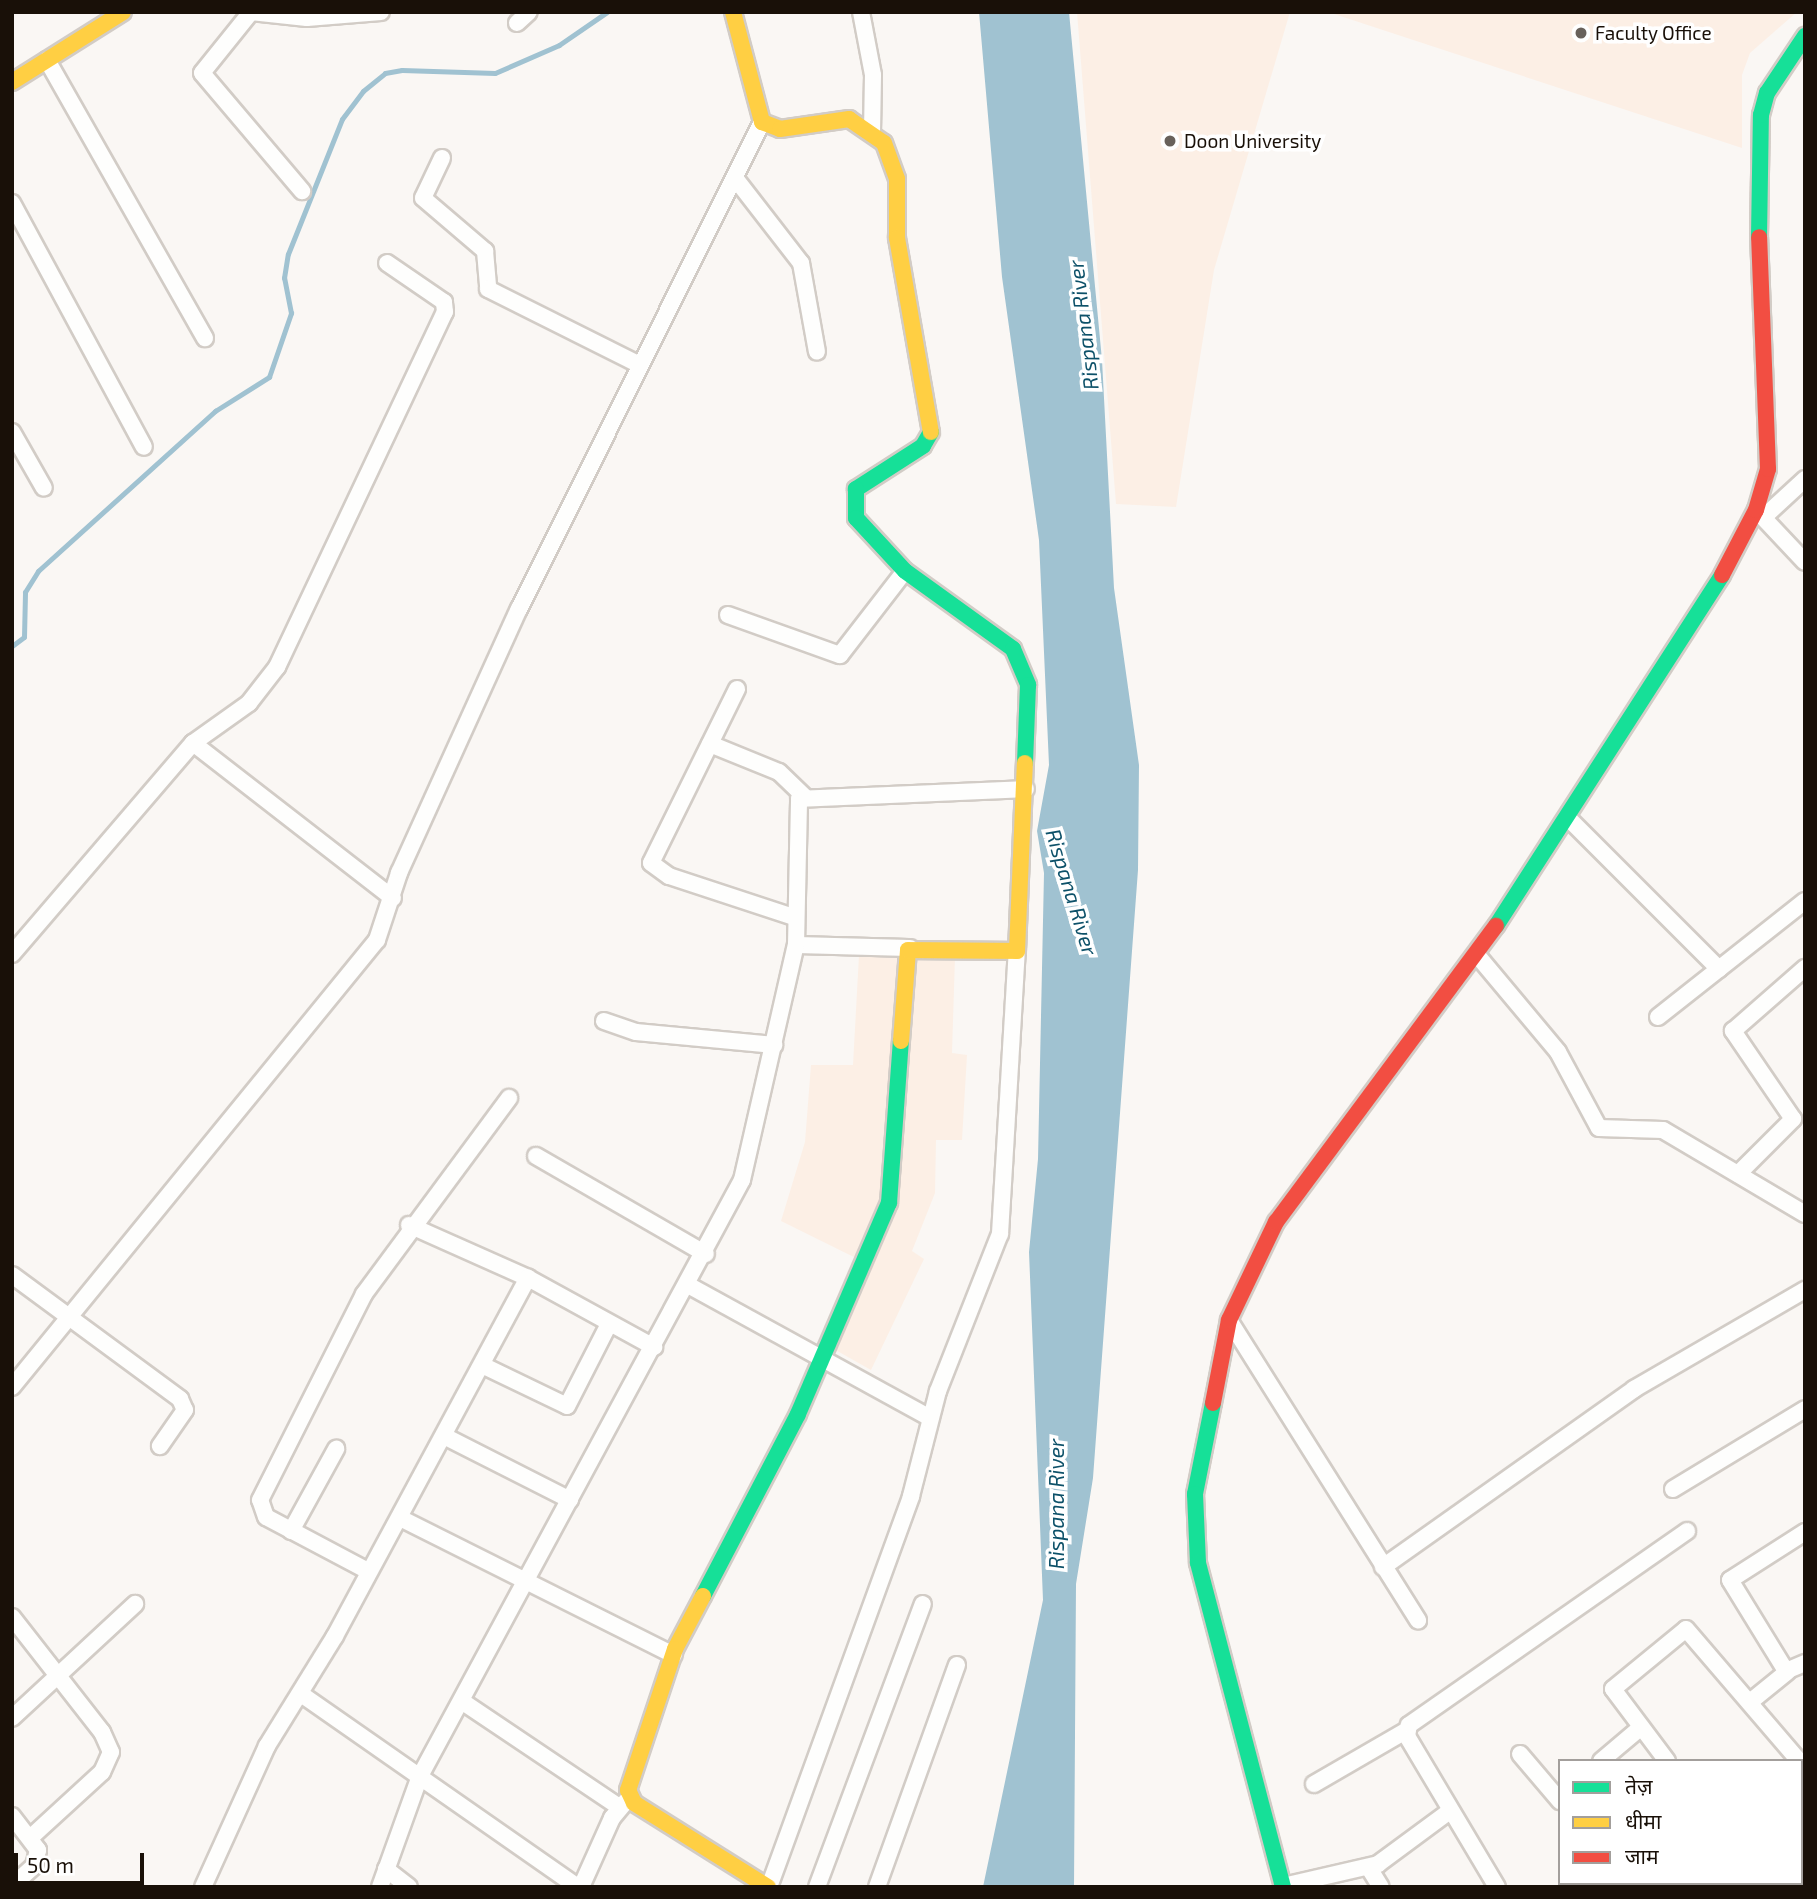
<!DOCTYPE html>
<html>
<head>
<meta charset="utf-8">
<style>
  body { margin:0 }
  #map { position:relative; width:1817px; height:1899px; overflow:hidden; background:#faf7f4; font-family:"Exo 2","Noto Sans Devanagari",sans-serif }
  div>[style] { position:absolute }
  .built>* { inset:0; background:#fcefe5 }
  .water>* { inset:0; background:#a0c2d1 }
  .stream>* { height:5px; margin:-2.5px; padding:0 2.5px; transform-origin:2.5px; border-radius:2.5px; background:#a0c2d1 }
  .roads { filter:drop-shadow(2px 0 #d2ccc6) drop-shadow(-2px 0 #d2ccc6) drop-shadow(0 2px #d2ccc6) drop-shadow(0 -2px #d2ccc6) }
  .street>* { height:16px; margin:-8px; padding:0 8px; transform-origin:8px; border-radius:8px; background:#fefefd }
  .fast>* { height:16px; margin:-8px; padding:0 8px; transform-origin:8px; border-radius:8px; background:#16e098 }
  .slow>* { height:16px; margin:-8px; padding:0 8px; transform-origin:8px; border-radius:8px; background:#ffcf43 }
  .jam>* { height:16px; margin:-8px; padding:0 8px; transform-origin:8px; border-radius:8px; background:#f24e42 }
  .dots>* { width:19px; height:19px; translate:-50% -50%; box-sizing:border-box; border:4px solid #fff; border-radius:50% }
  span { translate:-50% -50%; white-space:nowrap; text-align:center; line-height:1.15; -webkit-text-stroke:7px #fff; paint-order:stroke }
  .poi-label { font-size:19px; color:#191008 }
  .left { translate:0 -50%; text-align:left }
  .water-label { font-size:21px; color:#0d5169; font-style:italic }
  .frame { position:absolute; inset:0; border:14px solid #191008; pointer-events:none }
  .legend { position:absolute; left:1558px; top:1759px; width:245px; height:126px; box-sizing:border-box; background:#fff; border:2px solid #a39f9c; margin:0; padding:9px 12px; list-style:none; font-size:21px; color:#191008 }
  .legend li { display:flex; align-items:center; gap:14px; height:35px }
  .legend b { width:35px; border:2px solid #a39f9c }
  .scale { position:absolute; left:14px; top:1853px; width:130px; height:32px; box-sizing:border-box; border:4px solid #191008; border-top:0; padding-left:9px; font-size:21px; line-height:24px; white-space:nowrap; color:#191008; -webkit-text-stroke:5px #fff; paint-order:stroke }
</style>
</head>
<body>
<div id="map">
  <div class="built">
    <i style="clip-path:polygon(1077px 12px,1290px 12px,1214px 270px,1176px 507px,1116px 504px)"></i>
    <i style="clip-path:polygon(1328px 12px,1797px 12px,1750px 53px,1742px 75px,1742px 148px)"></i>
    <i style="clip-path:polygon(859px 955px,955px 957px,952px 1053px,967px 1055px,962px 1140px,936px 1140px,935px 1193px,912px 1251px,924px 1259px,871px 1370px,832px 1348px,872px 1266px,781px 1221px,805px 1142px,811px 1065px,853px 1065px)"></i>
  </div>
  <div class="water">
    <i style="clip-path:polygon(979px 12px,1069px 12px,1102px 360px,1114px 588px,1139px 765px,1138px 870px,1093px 1478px,1076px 1584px,1074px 1887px,983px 1887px,1043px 1600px,1029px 1252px,1038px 1159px,1044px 873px,1037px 831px,1049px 765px,1039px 540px,1002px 277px)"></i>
  </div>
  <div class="stream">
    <i style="left:12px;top:646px;width:15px;rotate:-37deg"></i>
    <i style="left:24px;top:637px;width:45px;rotate:-88.7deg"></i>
    <i style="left:25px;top:592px;width:25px;rotate:-58deg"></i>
    <i style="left:38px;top:571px;width:239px;rotate:-42.1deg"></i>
    <i style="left:215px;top:411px;width:64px;rotate:-32.2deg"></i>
    <i style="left:269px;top:377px;width:68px;rotate:-71deg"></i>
    <i style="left:291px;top:313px;width:36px;rotate:-101deg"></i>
    <i style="left:284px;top:278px;width:24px;rotate:-81deg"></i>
    <i style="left:288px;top:254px;width:145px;rotate:-68.2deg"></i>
    <i style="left:342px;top:119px;width:35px;rotate:-53deg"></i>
    <i style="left:363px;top:91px;width:28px;rotate:-39deg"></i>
    <i style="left:385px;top:73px;width:17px;rotate:-10deg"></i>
    <i style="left:402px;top:70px;width:93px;rotate:1.8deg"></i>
    <i style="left:495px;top:73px;width:70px;rotate:-23.6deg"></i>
    <i style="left:559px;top:45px;width:58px;rotate:-34.5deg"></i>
  </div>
  <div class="roads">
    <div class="street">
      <i style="left:251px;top:12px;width:78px;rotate:128.8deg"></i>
      <i style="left:202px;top:73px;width:155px;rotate:49.7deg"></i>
      <i style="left:251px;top:12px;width:56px;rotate:6.1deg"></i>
      <i style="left:307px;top:18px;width:74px;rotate:-4.6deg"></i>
      <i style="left:861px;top:12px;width:64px;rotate:79.2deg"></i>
      <i style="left:873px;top:75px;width:59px;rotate:91deg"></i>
      <i style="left:517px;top:23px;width:16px;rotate:-43deg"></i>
      <i style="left:47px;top:60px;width:320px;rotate:60.4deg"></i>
      <i style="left:442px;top:158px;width:44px;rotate:115.4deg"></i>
      <i style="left:423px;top:198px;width:82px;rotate:40.5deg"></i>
      <i style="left:485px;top:251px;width:38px;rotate:85deg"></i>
      <i style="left:488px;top:289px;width:170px;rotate:26.6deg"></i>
      <i style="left:735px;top:178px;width:108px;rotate:52.2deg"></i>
      <i style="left:801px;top:263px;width:90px;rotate:79.8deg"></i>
      <i style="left:12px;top:203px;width:277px;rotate:61.6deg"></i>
      <i style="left:12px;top:432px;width:64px;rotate:60.3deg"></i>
      <i style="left:1756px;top:510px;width:71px;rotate:46.7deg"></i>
      <i style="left:1766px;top:515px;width:53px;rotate:-42.7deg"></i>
      <i style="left:728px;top:615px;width:119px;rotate:19.7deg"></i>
      <i style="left:840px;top:655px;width:106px;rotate:-52.3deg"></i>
      <i style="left:737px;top:689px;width:194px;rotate:116.3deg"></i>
      <i style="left:651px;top:863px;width:22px;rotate:36deg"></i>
      <i style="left:669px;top:876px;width:132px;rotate:18.2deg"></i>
      <i style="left:193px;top:743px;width:69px;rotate:-35.5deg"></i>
      <i style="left:249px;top:703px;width:46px;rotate:-52.1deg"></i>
      <i style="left:277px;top:667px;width:393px;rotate:-64.7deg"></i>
      <i style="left:445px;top:312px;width:10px;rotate:-96deg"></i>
      <i style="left:444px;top:302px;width:69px;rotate:-145.6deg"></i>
      <i style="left:710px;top:744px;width:74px;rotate:22.1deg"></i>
      <i style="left:779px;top:772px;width:35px;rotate:44deg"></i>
      <i style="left:1567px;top:817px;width:215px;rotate:45deg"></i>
      <i style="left:796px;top:945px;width:114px;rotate:1.5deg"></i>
      <i style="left:12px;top:954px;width:278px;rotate:-49.4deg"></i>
      <i style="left:193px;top:743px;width:253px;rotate:37.8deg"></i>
      <i style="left:1477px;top:955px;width:126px;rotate:50.1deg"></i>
      <i style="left:1558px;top:1052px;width:86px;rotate:61.7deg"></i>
      <i style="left:1599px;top:1128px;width:64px;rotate:1.8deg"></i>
      <i style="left:1663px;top:1130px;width:165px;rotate:30.6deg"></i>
      <i style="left:1658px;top:1017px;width:187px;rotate:-38.3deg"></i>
      <i style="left:604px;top:1021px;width:34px;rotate:19deg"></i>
      <i style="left:636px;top:1032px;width:139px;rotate:5.4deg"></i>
      <i style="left:536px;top:1156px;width:196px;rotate:30deg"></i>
      <i style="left:1738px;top:1174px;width:78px;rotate:-45deg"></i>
      <i style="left:1793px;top:1119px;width:107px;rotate:-124.3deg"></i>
      <i style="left:1733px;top:1031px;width:96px;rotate:-41.2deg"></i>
      <i style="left:409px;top:1225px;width:130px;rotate:24deg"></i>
      <i style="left:12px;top:1275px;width:209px;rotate:36.4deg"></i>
      <i style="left:180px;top:1399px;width:12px;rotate:66deg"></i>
      <i style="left:185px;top:1410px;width:44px;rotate:124.8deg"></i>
      <i style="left:690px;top:1286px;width:274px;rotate:28.8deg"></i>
      <i style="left:1229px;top:1320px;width:355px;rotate:57.8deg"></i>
      <i style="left:484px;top:1366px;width:92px;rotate:25.7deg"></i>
      <i style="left:567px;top:1406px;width:92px;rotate:-62.9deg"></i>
      <i style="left:12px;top:1387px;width:577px;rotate:-50.77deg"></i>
      <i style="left:377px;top:940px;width:71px;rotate:-71.8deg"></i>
      <i style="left:399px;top:873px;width:290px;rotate:-65.6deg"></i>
      <i style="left:519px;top:609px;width:544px;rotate:-63.48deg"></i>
      <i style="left:446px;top:1437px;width:139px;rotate:26.9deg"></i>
      <i style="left:1673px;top:1489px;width:154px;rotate:-31.2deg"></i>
      <i style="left:400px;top:1518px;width:306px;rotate:26.6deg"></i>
      <i style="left:291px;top:1531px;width:94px;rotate:-61.2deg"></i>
      <i style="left:1805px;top:1532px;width:89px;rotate:147.4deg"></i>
      <i style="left:1730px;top:1580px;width:107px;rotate:58.4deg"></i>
      <i style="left:1786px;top:1671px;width:21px;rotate:-23deg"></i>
      <i style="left:1383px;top:1567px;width:308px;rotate:-35.3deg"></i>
      <i style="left:1634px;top:1389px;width:198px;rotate:-30.1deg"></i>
      <i style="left:368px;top:1571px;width:115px;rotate:-152.1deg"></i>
      <i style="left:266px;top:1517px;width:18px;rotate:-109deg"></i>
      <i style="left:260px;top:1500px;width:231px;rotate:-63.2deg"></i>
      <i style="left:364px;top:1294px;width:244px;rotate:-53.5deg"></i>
      <i style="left:12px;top:1617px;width:146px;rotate:52deg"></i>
      <i style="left:102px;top:1732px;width:22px;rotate:66deg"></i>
      <i style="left:111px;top:1752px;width:22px;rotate:114deg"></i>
      <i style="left:102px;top:1772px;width:96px;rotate:137.5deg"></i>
      <i style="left:301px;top:1694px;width:338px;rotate:34.9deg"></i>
      <i style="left:463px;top:1702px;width:188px;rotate:33.9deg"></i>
      <i style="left:1750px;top:1702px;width:48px;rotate:-39deg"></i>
      <i style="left:12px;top:1718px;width:168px;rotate:-42.8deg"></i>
      <i style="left:1520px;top:1754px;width:62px;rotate:49.6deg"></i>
      <i style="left:1601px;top:1761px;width:51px;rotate:-40.2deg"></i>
      <i style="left:1667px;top:1761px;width:90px;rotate:-126.9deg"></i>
      <i style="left:1613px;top:1689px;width:94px;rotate:-39.4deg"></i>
      <i style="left:1686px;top:1629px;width:174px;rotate:49.4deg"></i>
      <i style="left:1314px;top:1784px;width:108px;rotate:-30.1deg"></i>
      <i style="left:12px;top:1816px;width:43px;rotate:52.6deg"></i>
      <i style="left:38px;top:1850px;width:16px;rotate:104deg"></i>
      <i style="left:34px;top:1866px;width:30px;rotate:138deg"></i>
      <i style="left:1369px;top:1868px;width:22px;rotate:58deg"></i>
      <i style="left:386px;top:1869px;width:29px;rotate:38deg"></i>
      <i style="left:1801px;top:1876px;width:5px;rotate:-37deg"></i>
      <i style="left:1630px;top:1883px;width:5px;rotate:53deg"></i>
      <i style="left:1770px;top:1883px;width:5px;rotate:53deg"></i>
      <i style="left:1283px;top:1886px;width:98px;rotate:-13deg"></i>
      <i style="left:1378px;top:1864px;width:89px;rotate:-36.4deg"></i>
      <i style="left:203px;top:1887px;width:155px;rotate:-65.6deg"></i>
      <i style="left:267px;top:1746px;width:129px;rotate:-58.3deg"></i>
      <i style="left:335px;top:1636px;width:407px;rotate:-61.7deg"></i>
      <i style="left:528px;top:1278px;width:144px;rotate:28.7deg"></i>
      <i style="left:380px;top:1887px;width:118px;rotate:-70.2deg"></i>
      <i style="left:420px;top:1776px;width:677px;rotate:-61.62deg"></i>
      <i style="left:742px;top:1180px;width:241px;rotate:-77.1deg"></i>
      <i style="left:796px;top:945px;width:146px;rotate:-88.8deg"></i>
      <i style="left:799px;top:799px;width:227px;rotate:-2.5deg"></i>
      <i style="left:581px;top:1887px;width:76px;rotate:-65.8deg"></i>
      <i style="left:612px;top:1818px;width:23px;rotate:-50deg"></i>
      <i style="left:769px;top:1887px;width:416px;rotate:-70deg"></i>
      <i style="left:911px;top:1496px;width:108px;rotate:-75.6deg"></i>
      <i style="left:938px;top:1391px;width:169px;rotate:-68.5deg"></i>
      <i style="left:1000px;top:1234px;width:284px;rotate:-86.6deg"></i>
      <i style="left:817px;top:1887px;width:302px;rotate:-69.5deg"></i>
      <i style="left:877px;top:1887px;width:236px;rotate:-70.2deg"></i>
      <i style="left:1497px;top:1887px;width:176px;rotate:-120.8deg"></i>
      <i style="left:1407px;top:1736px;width:11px;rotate:-80deg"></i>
      <i style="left:1409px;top:1725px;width:339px;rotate:-34.9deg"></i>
      <i style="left:1787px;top:1887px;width:6px;rotate:-45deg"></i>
    </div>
    <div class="fast">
      <i style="left:1759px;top:237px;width:122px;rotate:-89.1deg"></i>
      <i style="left:1761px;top:115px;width:23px;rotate:-75deg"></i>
      <i style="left:1767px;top:93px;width:69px;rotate:-56.3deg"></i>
      <i style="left:931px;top:432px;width:16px;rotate:120deg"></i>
      <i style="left:923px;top:446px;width:80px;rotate:147.3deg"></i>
      <i style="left:856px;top:489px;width:29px;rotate:90deg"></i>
      <i style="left:856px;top:518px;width:72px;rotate:47.2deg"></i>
      <i style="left:905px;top:571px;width:133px;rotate:35.8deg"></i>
      <i style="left:1013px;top:649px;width:39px;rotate:67deg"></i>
      <i style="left:1028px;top:685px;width:78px;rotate:92.2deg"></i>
      <i style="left:1496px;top:926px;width:417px;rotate:-57.2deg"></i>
      <i style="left:1213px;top:1403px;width:93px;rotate:101.2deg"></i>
      <i style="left:1195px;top:1494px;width:69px;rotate:87.5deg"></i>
      <i style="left:1198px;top:1563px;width:335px;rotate:75.3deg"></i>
      <i style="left:703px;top:1596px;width:205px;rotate:-62.4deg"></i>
      <i style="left:798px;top:1414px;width:230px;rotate:-66.7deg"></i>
      <i style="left:889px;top:1203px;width:162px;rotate:-85.8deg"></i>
    </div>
    <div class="slow">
      <i style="left:733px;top:12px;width:114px;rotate:75.2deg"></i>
      <i style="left:762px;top:122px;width:19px;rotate:21deg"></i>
      <i style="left:780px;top:129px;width:70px;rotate:-8.2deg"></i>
      <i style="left:849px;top:119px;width:42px;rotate:34.4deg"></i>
      <i style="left:884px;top:143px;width:38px;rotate:70deg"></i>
      <i style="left:897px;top:179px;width:59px;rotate:90deg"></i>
      <i style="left:897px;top:238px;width:197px;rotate:80.1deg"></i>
      <i style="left:12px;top:82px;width:131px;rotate:-32.2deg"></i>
      <i style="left:901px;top:1041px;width:91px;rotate:-85.6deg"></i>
      <i style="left:908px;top:950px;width:109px;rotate:0.5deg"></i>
      <i style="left:1017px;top:951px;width:188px;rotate:-87.6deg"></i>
      <i style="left:703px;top:1596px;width:60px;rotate:117.8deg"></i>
      <i style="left:675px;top:1649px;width:149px;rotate:108.4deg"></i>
      <i style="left:628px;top:1790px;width:14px;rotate:65deg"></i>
      <i style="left:634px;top:1803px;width:158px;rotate:32.1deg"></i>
    </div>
    <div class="jam">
      <i style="left:1722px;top:575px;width:73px;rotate:-62.4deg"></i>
      <i style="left:1756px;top:510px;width:43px;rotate:-73.7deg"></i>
      <i style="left:1768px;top:469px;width:232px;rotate:-92.2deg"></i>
      <i style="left:1213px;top:1403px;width:85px;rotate:-79.1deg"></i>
      <i style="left:1229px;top:1320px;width:109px;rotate:-64.4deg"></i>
      <i style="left:1276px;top:1222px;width:369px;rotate:-53.4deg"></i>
    </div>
  </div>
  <div class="dots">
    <i style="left:1581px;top:33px;background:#68615b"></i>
    <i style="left:1170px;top:141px;background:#68615b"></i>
  </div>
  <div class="poi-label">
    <span class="left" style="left:1595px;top:33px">Faculty Office</span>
    <span class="left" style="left:1184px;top:141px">Doon University</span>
  </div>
  <div class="water-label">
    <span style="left:1083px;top:325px;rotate:-97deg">Rispana River</span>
    <span style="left:1072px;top:892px;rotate:73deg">Rispana River</span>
    <span style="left:1056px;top:1504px;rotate:-90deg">Rispana River</span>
  </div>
  <div class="frame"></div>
  <ul class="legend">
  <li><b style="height:9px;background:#16e098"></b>तेज़</li>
  <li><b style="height:9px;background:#ffcf43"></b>धीमा</li>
  <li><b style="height:9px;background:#f24e42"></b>जाम</li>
  </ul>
  <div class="scale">50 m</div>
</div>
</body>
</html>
